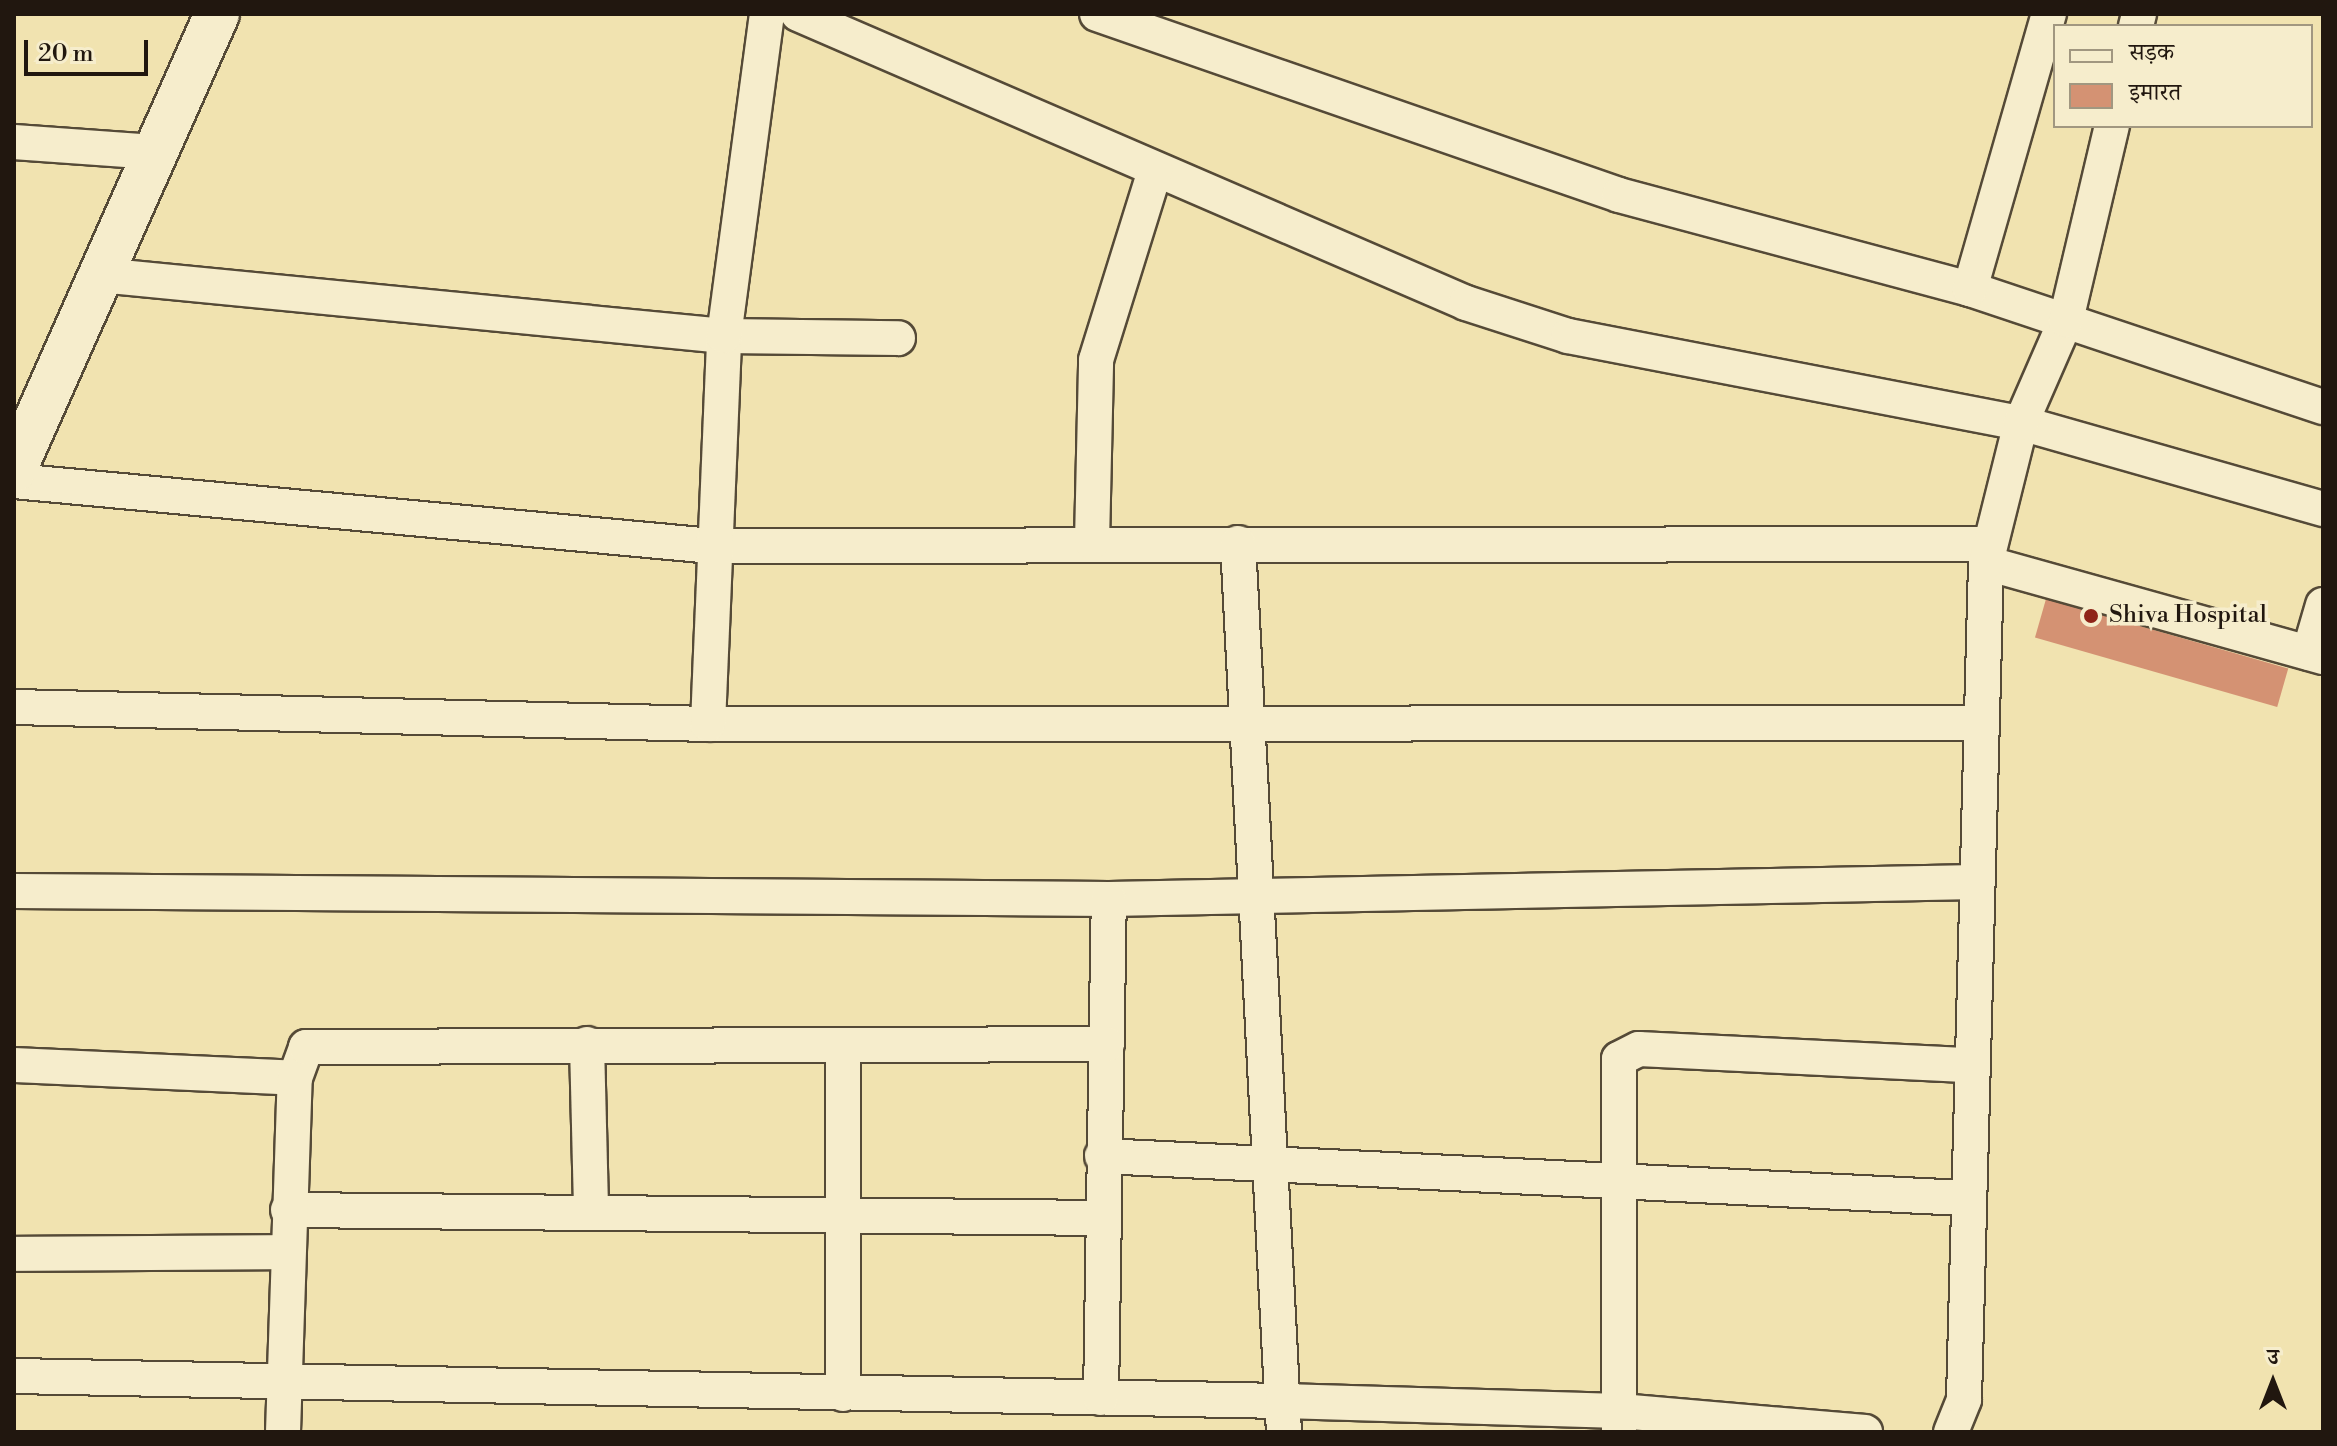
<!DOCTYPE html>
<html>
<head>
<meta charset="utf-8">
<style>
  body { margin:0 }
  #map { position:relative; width:2337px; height:1446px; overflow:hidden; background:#f1e3b0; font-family:"Libre Bodoni","Noto Serif Devanagari",serif }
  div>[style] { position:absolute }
  .building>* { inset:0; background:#d49273; transform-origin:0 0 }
  .roads { filter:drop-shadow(2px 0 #554a37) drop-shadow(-2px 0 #554a37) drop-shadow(0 2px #554a37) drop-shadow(0 -2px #554a37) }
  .street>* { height:34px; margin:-17px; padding:0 17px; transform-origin:17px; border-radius:17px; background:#f6edcc }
  .secondary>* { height:44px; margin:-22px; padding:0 22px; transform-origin:22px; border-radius:22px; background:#f6edcc }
  .dots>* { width:22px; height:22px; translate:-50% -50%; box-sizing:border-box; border:4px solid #f6edcc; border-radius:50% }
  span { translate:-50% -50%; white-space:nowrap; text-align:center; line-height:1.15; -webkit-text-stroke:7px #f6edcc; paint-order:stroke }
  .poi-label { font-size:24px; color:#21170f }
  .left { translate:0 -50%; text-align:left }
  .frame { position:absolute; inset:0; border:16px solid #21170f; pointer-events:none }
  .legend { position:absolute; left:2053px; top:24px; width:260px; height:104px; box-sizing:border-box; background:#f6edcc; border:2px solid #a19780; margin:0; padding:10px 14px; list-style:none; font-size:24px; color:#21170f }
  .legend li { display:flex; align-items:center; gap:16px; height:40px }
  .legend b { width:40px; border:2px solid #a19780 }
  .north { position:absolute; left:2233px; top:1342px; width:80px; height:80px; -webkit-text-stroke:6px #f6edcc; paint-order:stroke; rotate:0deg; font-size:22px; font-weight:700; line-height:32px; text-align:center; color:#21170f }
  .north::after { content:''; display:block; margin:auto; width:28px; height:36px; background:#21170f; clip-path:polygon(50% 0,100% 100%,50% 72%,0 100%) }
  .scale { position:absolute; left:24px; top:40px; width:124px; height:36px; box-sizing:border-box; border:4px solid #21170f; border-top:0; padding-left:10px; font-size:24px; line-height:28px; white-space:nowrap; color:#21170f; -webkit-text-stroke:6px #f6edcc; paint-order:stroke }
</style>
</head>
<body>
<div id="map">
  <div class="building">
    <i style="left:2046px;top:599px;width:252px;height:40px;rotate:16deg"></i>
  </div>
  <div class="roads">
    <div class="street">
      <i style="left:798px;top:14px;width:728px;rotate:23.39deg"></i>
      <i style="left:1466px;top:303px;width:107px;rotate:17.9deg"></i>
      <i style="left:1568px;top:336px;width:461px;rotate:10.9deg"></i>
      <i style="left:2021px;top:423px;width:314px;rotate:15.9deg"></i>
      <i style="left:1097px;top:14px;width:552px;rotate:19.12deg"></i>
      <i style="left:1619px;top:195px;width:363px;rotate:15deg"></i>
      <i style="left:1970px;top:289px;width:372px;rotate:18.5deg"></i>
      <i style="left:2136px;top:26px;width:12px;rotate:-76deg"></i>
      <i style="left:14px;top:142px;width:141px;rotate:4.1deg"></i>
      <i style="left:100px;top:275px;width:627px;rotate:5.58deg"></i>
      <i style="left:724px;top:336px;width:174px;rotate:0.7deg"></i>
      <i style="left:1970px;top:289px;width:286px;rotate:-74deg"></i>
      <i style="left:14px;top:481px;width:701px;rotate:5.32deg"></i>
      <i style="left:712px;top:546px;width:1277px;rotate:-0.09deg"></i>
      <i style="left:1092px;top:542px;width:182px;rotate:-88.7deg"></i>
      <i style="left:1096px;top:360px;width:199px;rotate:-72.7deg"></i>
      <i style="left:1238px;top:543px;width:890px;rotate:87.04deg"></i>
      <i style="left:1986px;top:563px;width:350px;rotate:15.6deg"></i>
      <i style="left:2309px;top:653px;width:50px;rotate:-73.7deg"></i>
      <i style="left:14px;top:707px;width:694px;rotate:1.4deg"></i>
      <i style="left:708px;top:724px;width:1274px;rotate:-0.04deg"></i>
      <i style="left:708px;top:724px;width:388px;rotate:-87.6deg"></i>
      <i style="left:724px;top:336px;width:325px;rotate:-82.4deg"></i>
      <i style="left:14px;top:891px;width:1095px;rotate:0.42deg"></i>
      <i style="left:1109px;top:899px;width:868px;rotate:-1.12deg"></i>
      <i style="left:587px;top:1044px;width:168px;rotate:88.6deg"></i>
      <i style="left:843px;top:1049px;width:345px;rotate:90deg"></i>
      <i style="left:14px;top:1065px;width:281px;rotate:2.6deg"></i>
      <i style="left:1102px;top:1156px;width:863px;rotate:2.79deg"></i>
      <i style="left:288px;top:1210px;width:813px;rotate:0.56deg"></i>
      <i style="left:14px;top:1254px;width:273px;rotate:-0.4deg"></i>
      <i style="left:14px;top:1376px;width:1269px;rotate:1.13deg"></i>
      <i style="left:1283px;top:1401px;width:337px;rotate:1.7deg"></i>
      <i style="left:1620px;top:1411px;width:246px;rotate:4.9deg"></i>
      <i style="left:1101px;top:1398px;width:499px;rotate:-89.1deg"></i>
      <i style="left:283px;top:1432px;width:354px;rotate:-88.1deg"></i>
      <i style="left:295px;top:1078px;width:33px;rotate:-70deg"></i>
      <i style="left:306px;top:1047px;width:801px;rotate:-0.21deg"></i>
      <i style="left:1619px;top:1432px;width:373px;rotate:-90deg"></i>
      <i style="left:1619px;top:1059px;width:22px;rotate:-27deg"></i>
      <i style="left:1639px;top:1049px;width:331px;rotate:2.8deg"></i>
      <i style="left:1951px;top:1432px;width:35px;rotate:-68deg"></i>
      <i style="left:1964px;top:1399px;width:836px;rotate:-88.49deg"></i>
      <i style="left:1986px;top:563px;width:144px;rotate:-76deg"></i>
      <i style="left:2021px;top:423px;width:112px;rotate:-66.4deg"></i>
      <i style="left:2066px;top:320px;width:199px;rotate:-76.7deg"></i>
    </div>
    <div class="secondary">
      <i style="left:14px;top:470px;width:499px;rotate:-66deg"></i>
    </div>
  </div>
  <div class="dots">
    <i style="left:2091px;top:616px;background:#8f2418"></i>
  </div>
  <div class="poi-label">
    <span class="left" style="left:2109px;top:616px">Shiva Hospital</span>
  </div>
  <div class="frame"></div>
  <ul class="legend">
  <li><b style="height:10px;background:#f6edcc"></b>सड़क</li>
  <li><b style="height:22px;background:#d49273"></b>इमारत</li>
  </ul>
  <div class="north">उ</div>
  <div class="scale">20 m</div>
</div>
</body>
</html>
